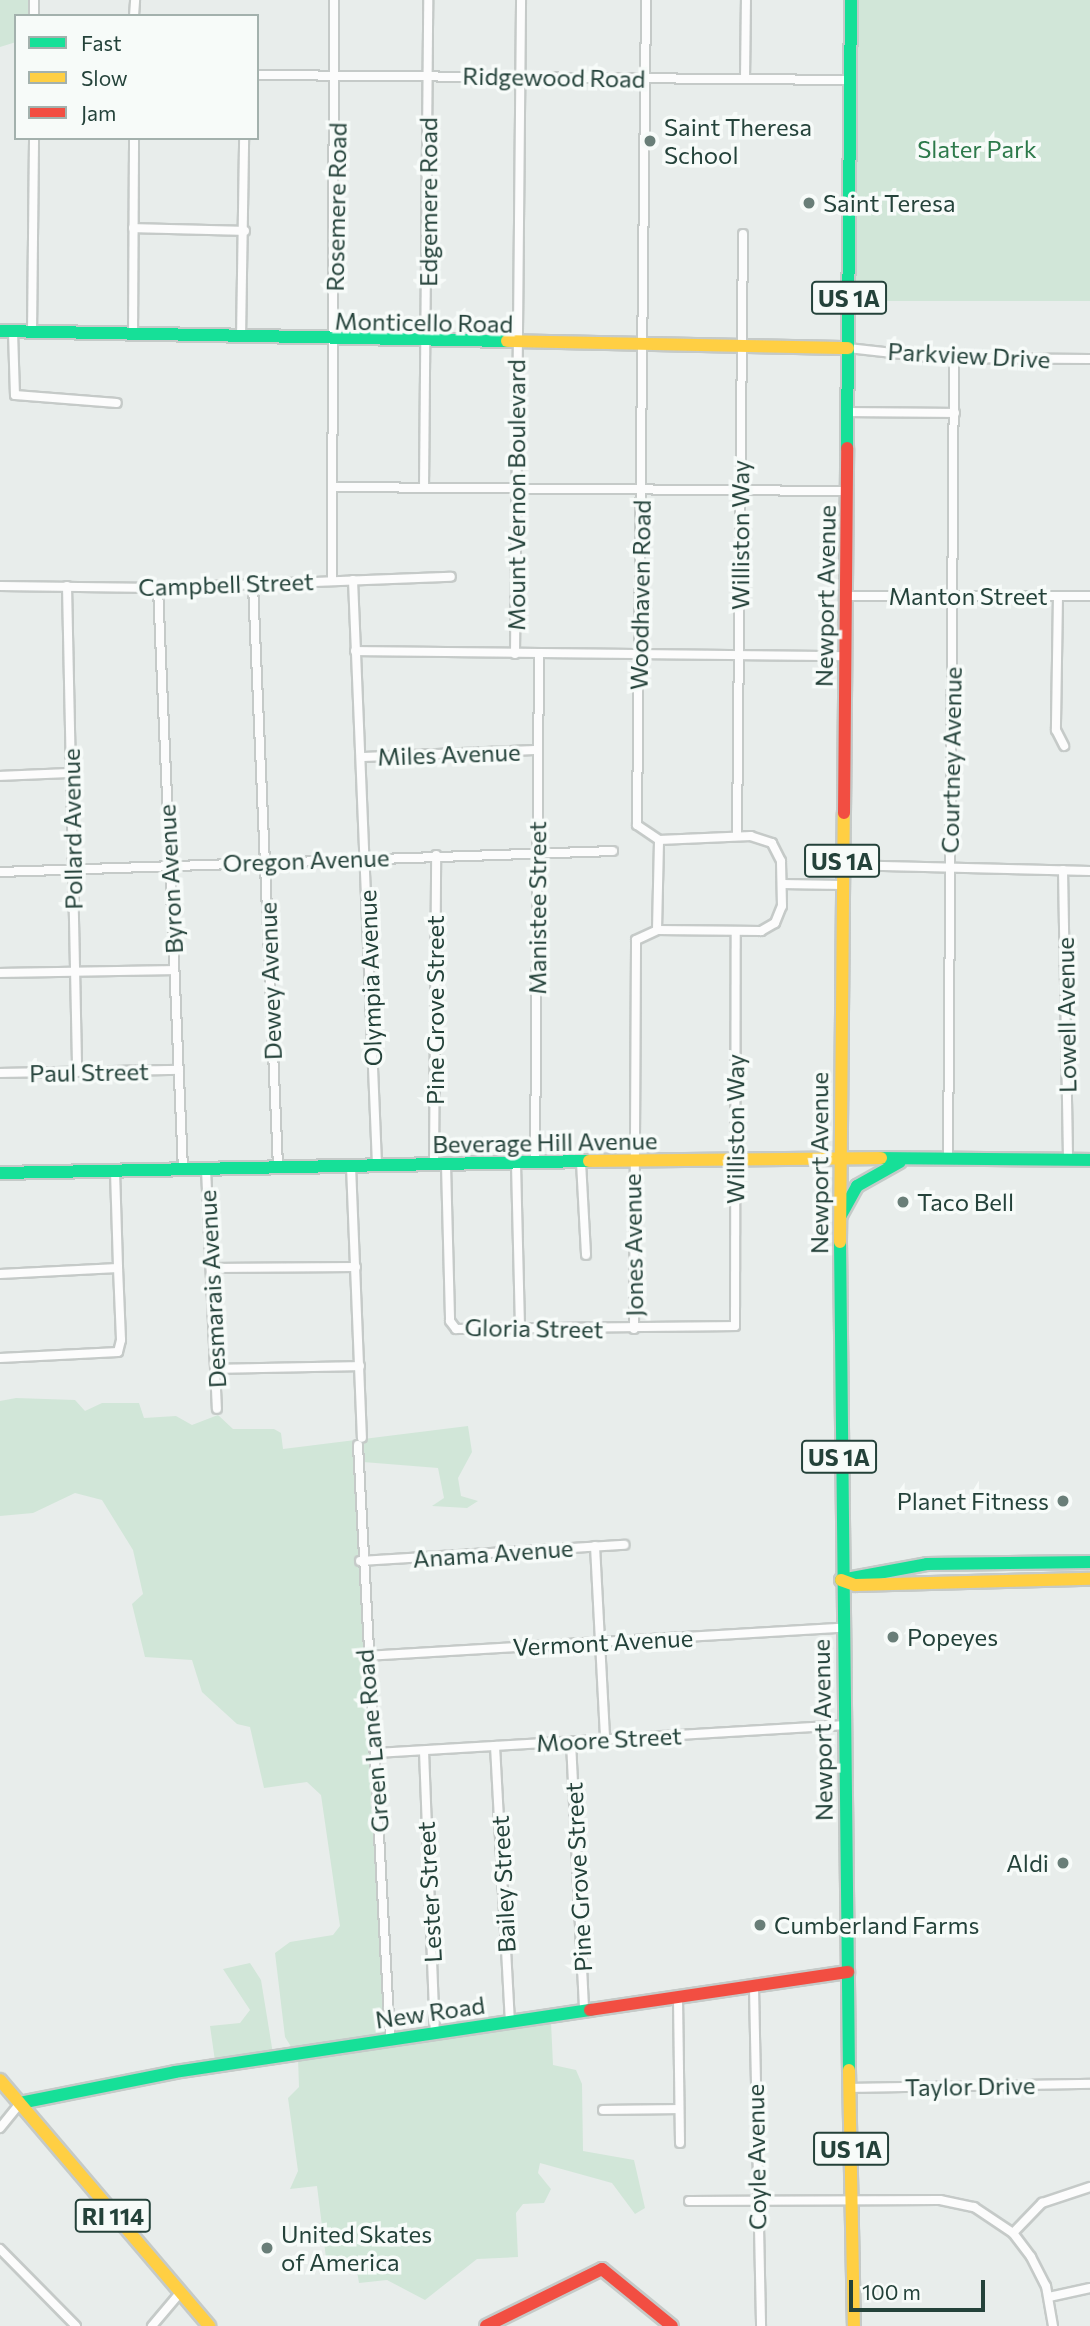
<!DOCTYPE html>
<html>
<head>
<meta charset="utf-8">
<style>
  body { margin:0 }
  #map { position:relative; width:1090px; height:2326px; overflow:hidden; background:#e8edeb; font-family:Commissioner,sans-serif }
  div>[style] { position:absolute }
  .green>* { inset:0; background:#d1e6d8; transform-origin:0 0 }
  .roads { filter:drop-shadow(2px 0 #c5cac8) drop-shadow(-2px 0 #c5cac8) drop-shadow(0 2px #c5cac8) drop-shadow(0 -2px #c5cac8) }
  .street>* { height:8px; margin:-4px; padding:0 4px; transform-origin:4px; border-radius:4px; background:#fcfcfc }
  .fast>* { height:12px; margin:-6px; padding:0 6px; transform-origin:6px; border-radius:6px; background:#16e098 }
  .slow>* { height:12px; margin:-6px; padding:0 6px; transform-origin:6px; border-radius:6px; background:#ffcf43 }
  .jam>* { height:12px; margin:-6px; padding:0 6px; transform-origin:6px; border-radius:6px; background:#f24e42 }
  .dots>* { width:19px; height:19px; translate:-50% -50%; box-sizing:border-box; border:4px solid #f7fbf9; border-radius:50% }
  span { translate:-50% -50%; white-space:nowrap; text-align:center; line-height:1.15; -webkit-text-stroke:7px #f7fbf9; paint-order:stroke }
  .shield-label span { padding:2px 5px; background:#f7fbf9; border:2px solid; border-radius:5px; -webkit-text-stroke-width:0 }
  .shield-label { font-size:23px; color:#24423a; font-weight:700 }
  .street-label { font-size:24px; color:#24423a }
  .poi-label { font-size:24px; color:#24423a }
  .left { translate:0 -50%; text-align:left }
  .right { translate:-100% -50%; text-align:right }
  .park-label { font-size:24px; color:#2d7a4b }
  .legend { position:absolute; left:14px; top:14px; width:245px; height:126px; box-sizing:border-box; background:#f7fbf9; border:2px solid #a3b1ad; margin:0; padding:9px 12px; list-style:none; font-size:21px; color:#24423a }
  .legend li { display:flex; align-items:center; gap:14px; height:35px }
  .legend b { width:35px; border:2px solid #a3b1ad }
  .scale { position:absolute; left:849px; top:2280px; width:136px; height:32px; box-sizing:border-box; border:4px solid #24423a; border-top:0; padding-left:9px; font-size:21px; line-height:24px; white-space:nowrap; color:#24423a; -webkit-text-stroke:5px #f7fbf9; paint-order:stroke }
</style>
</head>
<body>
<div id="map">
  <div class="green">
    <i style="clip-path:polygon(0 0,36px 0,36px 16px,16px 16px,16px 42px,0 47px)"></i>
    <i style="left:852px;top:0;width:238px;height:301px"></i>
    <i style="clip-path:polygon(16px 1398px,75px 1400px,85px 1411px,102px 1403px,139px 1403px,144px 1418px,176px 1416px,192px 1425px,218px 1415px,233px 1429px,274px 1429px,281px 1433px,283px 1449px,468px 1426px,472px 1452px,458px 1478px,461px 1496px,478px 1501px,467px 1508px,432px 1506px,444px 1498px,438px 1468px,363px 1462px,366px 1663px,371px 1736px,379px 1757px,391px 2044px,551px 2022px,553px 2065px,576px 2070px,582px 2084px,583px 2151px,634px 2160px,645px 2208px,635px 2214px,612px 2183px,540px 2163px,538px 2173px,551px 2189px,544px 2203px,523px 2204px,516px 2213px,518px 2257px,477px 2259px,425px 2300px,387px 2280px,359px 2283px,355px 2259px,327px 2266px,317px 2186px,290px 2189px,298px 2171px,288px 2098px,299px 2087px,298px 2058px,285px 2037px,275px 1953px,290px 1942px,333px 1935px,340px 1926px,321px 1795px,307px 1782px,264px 1788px,250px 1727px,237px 1724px,202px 1692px,192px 1660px,145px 1657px,132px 1604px,143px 1594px,133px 1550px,102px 1500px,75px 1493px,33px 1513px,0 1516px,0 1401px)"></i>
    <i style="clip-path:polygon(250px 1963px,261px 1980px,274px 2060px,216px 2068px,210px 2026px,240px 2023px,250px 2010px,223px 1969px)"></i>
  </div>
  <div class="roads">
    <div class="street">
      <i style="left:34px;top:0;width:16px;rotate:90deg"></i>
      <i style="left:646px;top:0;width:825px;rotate:90.63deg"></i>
      <i style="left:637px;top:825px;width:27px;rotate:34deg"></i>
      <i style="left:134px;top:16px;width:16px;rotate:-86deg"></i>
      <i style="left:257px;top:75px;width:593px;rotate:0.48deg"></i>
      <i style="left:745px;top:79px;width:79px;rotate:-89.3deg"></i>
      <i style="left:133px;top:228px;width:112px;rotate:1.5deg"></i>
      <i style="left:13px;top:332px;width:63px;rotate:88.2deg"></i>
      <i style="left:15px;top:395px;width:102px;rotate:4.5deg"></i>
      <i style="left:32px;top:333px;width:195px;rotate:-89.4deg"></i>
      <i style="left:133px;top:336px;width:198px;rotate:-89.7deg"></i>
      <i style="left:241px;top:338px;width:200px;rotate:-89.1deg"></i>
      <i style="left:848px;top:348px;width:90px;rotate:6.4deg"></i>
      <i style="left:937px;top:358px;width:153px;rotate:0.4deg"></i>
      <i style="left:848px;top:412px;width:107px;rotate:0.5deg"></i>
      <i style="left:333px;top:487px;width:514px;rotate:0.45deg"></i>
      <i style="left:424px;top:488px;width:488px;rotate:-89.5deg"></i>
      <i style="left:353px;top:580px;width:586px;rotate:87.65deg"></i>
      <i style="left:332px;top:581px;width:581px;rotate:-89.8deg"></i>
      <i style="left:253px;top:585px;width:584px;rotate:87.54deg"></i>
      <i style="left:0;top:586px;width:158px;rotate:0.7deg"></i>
      <i style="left:158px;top:588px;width:293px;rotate:-2.2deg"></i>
      <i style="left:67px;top:586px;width:486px;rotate:88.8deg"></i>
      <i style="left:158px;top:588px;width:583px;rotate:87.54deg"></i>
      <i style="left:845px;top:596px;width:245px"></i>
      <i style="left:1058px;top:596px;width:134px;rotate:90.9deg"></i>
      <i style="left:1056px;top:730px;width:18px;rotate:63deg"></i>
      <i style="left:355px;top:651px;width:489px;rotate:0.6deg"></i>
      <i style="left:515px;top:654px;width:654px;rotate:-89.47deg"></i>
      <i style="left:361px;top:757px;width:176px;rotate:-2.3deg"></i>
      <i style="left:0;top:776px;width:71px;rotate:-2.4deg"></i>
      <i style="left:737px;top:836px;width:602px;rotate:-89.43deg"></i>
      <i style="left:842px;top:865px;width:248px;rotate:1.4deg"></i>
      <i style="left:1063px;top:870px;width:290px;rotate:89deg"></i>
      <i style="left:0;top:872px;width:613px;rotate:-1.96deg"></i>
      <i style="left:782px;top:884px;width:61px;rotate:0.9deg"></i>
      <i style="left:657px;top:930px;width:90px;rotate:-88.7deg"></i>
      <i style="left:0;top:973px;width:174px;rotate:-1deg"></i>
      <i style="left:0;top:1073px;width:179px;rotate:-1deg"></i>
      <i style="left:948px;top:1160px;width:802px;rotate:-89.57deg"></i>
      <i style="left:581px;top:1162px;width:93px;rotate:86.9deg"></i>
      <i style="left:535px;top:1163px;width:510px;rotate:-89.55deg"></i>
      <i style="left:516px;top:1164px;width:167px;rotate:88.6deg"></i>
      <i style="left:446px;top:1165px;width:156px;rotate:88.5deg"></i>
      <i style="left:450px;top:1321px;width:10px;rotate:53deg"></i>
      <i style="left:456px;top:1329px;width:279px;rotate:-0.6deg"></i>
      <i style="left:735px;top:1326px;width:394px;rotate:-89.9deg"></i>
      <i style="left:351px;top:1166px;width:272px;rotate:87.7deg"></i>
      <i style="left:434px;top:1166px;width:311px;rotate:-89.6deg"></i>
      <i style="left:206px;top:1169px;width:240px;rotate:87.4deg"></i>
      <i style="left:115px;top:1171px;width:97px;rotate:88.2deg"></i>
      <i style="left:211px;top:1268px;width:145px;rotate:-0.4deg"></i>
      <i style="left:0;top:1274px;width:118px;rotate:-2.9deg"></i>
      <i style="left:118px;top:1268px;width:72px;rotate:87.6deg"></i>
      <i style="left:121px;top:1340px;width:12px;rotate:104deg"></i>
      <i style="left:118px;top:1352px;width:118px;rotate:177.1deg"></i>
      <i style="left:634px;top:1329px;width:389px;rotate:-89.7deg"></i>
      <i style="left:636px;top:940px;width:23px;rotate:-25deg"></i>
      <i style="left:657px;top:930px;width:104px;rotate:0.6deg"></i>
      <i style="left:761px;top:931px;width:16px;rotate:-30deg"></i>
      <i style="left:775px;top:923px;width:18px;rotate:-68deg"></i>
      <i style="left:782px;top:906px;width:45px;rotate:-91.3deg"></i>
      <i style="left:781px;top:861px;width:20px;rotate:-117deg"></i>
      <i style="left:772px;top:843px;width:22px;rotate:-162deg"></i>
      <i style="left:751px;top:836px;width:92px;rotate:177.5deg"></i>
      <i style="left:215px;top:1369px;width:145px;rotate:-1.2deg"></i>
      <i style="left:358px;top:1445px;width:594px;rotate:86.91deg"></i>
      <i style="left:595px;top:1546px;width:194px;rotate:87deg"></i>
      <i style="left:360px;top:1561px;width:265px;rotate:-3.5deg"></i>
      <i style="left:365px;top:1656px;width:477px;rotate:-3.4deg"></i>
      <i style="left:571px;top:1742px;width:270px;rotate:87.2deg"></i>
      <i style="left:495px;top:1746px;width:276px;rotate:86.9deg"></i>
      <i style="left:424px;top:1751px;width:282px;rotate:87.8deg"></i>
      <i style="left:376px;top:1753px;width:467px;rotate:-3.4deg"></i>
      <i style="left:754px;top:1988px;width:338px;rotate:88.8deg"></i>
      <i style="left:678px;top:1999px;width:144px;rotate:89.2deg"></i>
      <i style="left:851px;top:2088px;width:239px;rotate:-1deg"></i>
      <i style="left:603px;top:2110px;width:76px;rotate:-0.8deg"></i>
      <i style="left:0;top:2128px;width:32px;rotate:-51deg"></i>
      <i style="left:689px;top:2201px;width:251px;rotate:-0.2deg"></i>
      <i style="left:940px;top:2200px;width:35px;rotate:12deg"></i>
      <i style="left:974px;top:2207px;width:47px;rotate:33.7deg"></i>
      <i style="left:1013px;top:2233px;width:30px;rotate:53deg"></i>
      <i style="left:1031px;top:2257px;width:33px;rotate:63deg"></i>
      <i style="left:1046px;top:2286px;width:41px;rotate:80.1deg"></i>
      <i style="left:1013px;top:2233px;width:42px;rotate:-46deg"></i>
      <i style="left:1042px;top:2203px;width:51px;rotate:-18.4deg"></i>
      <i style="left:0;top:2249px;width:108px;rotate:45.4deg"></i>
      <i style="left:1049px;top:2297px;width:42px;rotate:-12.4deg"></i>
      <i style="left:152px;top:2326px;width:43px;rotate:-49.7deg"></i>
    </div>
    <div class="fast">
      <i style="left:0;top:331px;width:507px;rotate:1.13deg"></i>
      <i style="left:847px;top:448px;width:448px;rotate:-89.5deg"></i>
      <i style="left:881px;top:1158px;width:209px;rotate:0.5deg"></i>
      <i style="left:0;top:1173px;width:589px;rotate:-1.17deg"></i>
      <i style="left:841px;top:1215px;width:33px;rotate:-61deg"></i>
      <i style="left:857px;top:1186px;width:49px;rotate:-29.2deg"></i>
      <i style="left:840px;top:1242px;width:828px;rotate:89.38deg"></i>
      <i style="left:841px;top:1580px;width:87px;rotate:-10.5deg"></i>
      <i style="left:927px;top:1564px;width:163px;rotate:-0.7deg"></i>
      <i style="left:20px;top:2103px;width:158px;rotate:-11.3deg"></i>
      <i style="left:175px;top:2072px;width:420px;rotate:-8.5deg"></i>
    </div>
    <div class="slow">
      <i style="left:507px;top:341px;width:341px;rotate:1.2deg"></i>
      <i style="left:589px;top:1161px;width:292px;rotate:-0.6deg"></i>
      <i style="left:840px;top:1242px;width:429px;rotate:-89.5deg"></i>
      <i style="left:841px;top:1580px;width:15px;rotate:20deg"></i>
      <i style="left:855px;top:1585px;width:235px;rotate:-1.5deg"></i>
      <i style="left:849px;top:2070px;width:256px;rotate:88.9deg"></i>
      <i style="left:0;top:2080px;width:323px;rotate:49.6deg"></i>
    </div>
    <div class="jam">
      <i style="left:844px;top:813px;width:365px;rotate:-89.5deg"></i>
      <i style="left:590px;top:2010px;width:261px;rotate:-8.4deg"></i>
      <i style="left:486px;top:2326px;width:129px;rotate:-26.2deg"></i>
      <i style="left:602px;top:2269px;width:90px;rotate:39.2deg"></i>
    </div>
  </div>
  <div class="dots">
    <i style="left:650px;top:141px;background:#697e78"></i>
    <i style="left:809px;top:203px;background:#697e78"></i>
    <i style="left:903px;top:1202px;background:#697e78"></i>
    <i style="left:1063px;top:1501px;background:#697e78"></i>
    <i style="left:893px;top:1637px;background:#697e78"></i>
    <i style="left:1063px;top:1863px;background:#697e78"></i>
    <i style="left:760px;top:1925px;background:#697e78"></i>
    <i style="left:267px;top:2248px;background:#697e78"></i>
  </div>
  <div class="shield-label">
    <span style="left:849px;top:298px">US 1A</span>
    <span style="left:842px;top:861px">US 1A</span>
    <span style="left:839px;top:1457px">US 1A</span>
    <span style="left:851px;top:2149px">US 1A</span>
    <span style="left:113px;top:2216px">RI 114</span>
  </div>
  <div class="street-label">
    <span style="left:554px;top:77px;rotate:1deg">Ridgewood Road</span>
    <span style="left:428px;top:202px;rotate:-90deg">Edgemere Road</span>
    <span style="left:336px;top:207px;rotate:-89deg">Rosemere Road</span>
    <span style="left:424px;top:322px;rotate:1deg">Monticello Road</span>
    <span style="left:969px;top:355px;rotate:3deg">Parkview Drive</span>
    <span style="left:516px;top:495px;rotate:-90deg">Mount Vernon Boulevard</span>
    <span style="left:740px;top:535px;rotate:-90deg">Williston Way</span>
    <span style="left:226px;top:584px;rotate:-2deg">Campbell Street</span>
    <span style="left:640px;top:595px;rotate:-89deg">Woodhaven Road</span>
    <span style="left:825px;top:596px;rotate:-89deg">Newport Avenue</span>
    <span style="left:968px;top:596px">Manton Street</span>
    <span style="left:449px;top:754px;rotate:-2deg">Miles Avenue</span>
    <span style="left:951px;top:760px;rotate:-89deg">Courtney Avenue</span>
    <span style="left:72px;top:829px;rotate:-91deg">Pollard Avenue</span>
    <span style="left:306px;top:860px;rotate:-2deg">Oregon Avenue</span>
    <span style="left:170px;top:879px;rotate:-93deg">Byron Avenue</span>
    <span style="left:537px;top:908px;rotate:-90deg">Manistee Street</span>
    <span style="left:370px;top:978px;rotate:-92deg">Olympia Avenue</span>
    <span style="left:270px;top:981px;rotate:-92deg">Dewey Avenue</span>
    <span style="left:435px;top:1010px;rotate:-90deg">Pine Grove Street</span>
    <span style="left:1066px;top:1015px;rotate:-91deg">Lowell Avenue</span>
    <span style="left:89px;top:1072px;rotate:-1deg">Paul Street</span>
    <span style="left:735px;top:1129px;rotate:-90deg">Williston Way</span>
    <span style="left:545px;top:1142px;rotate:-1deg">Beverage Hill Avenue</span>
    <span style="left:819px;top:1163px;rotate:-90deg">Newport Avenue</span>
    <span style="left:633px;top:1245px;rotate:-91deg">Jones Avenue</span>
    <span style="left:212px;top:1289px;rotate:-93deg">Desmarais Avenue</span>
    <span style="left:534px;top:1328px;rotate:1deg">Gloria Street</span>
    <span style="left:493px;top:1553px;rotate:-4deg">Anama Avenue</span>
    <span style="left:603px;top:1642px;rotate:-3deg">Vermont Avenue</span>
    <span style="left:822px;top:1730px;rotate:-91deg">Newport Avenue</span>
    <span style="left:609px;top:1739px;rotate:-3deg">Moore Street</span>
    <span style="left:372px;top:1741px;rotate:-95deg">Green Lane Road</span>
    <span style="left:578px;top:1877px;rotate:-93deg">Pine Grove Street</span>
    <span style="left:503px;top:1884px;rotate:-93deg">Bailey Street</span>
    <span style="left:429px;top:1892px;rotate:-93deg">Lester Street</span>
    <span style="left:430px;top:2012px;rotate:-8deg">New Road</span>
    <span style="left:970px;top:2086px;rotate:-1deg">Taylor Drive</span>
    <span style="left:756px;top:2157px;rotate:-91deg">Coyle Avenue</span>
  </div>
  <div class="poi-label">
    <span class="left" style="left:664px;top:141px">Saint Theresa<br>School</span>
    <span class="left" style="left:823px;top:203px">Saint Teresa</span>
    <span class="left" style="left:917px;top:1202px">Taco Bell</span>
    <span class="right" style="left:1049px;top:1501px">Planet Fitness</span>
    <span class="left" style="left:907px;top:1637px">Popeyes</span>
    <span class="right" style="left:1049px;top:1863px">Aldi</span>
    <span class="left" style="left:774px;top:1925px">Cumberland Farms</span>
    <span class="left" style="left:281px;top:2248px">United Skates<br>of America</span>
  </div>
  <div class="park-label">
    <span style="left:977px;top:149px">Slater Park</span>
  </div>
  <ul class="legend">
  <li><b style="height:9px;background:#16e098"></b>Fast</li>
  <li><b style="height:9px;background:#ffcf43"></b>Slow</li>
  <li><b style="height:9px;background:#f24e42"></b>Jam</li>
  </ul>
  <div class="scale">100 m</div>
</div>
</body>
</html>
